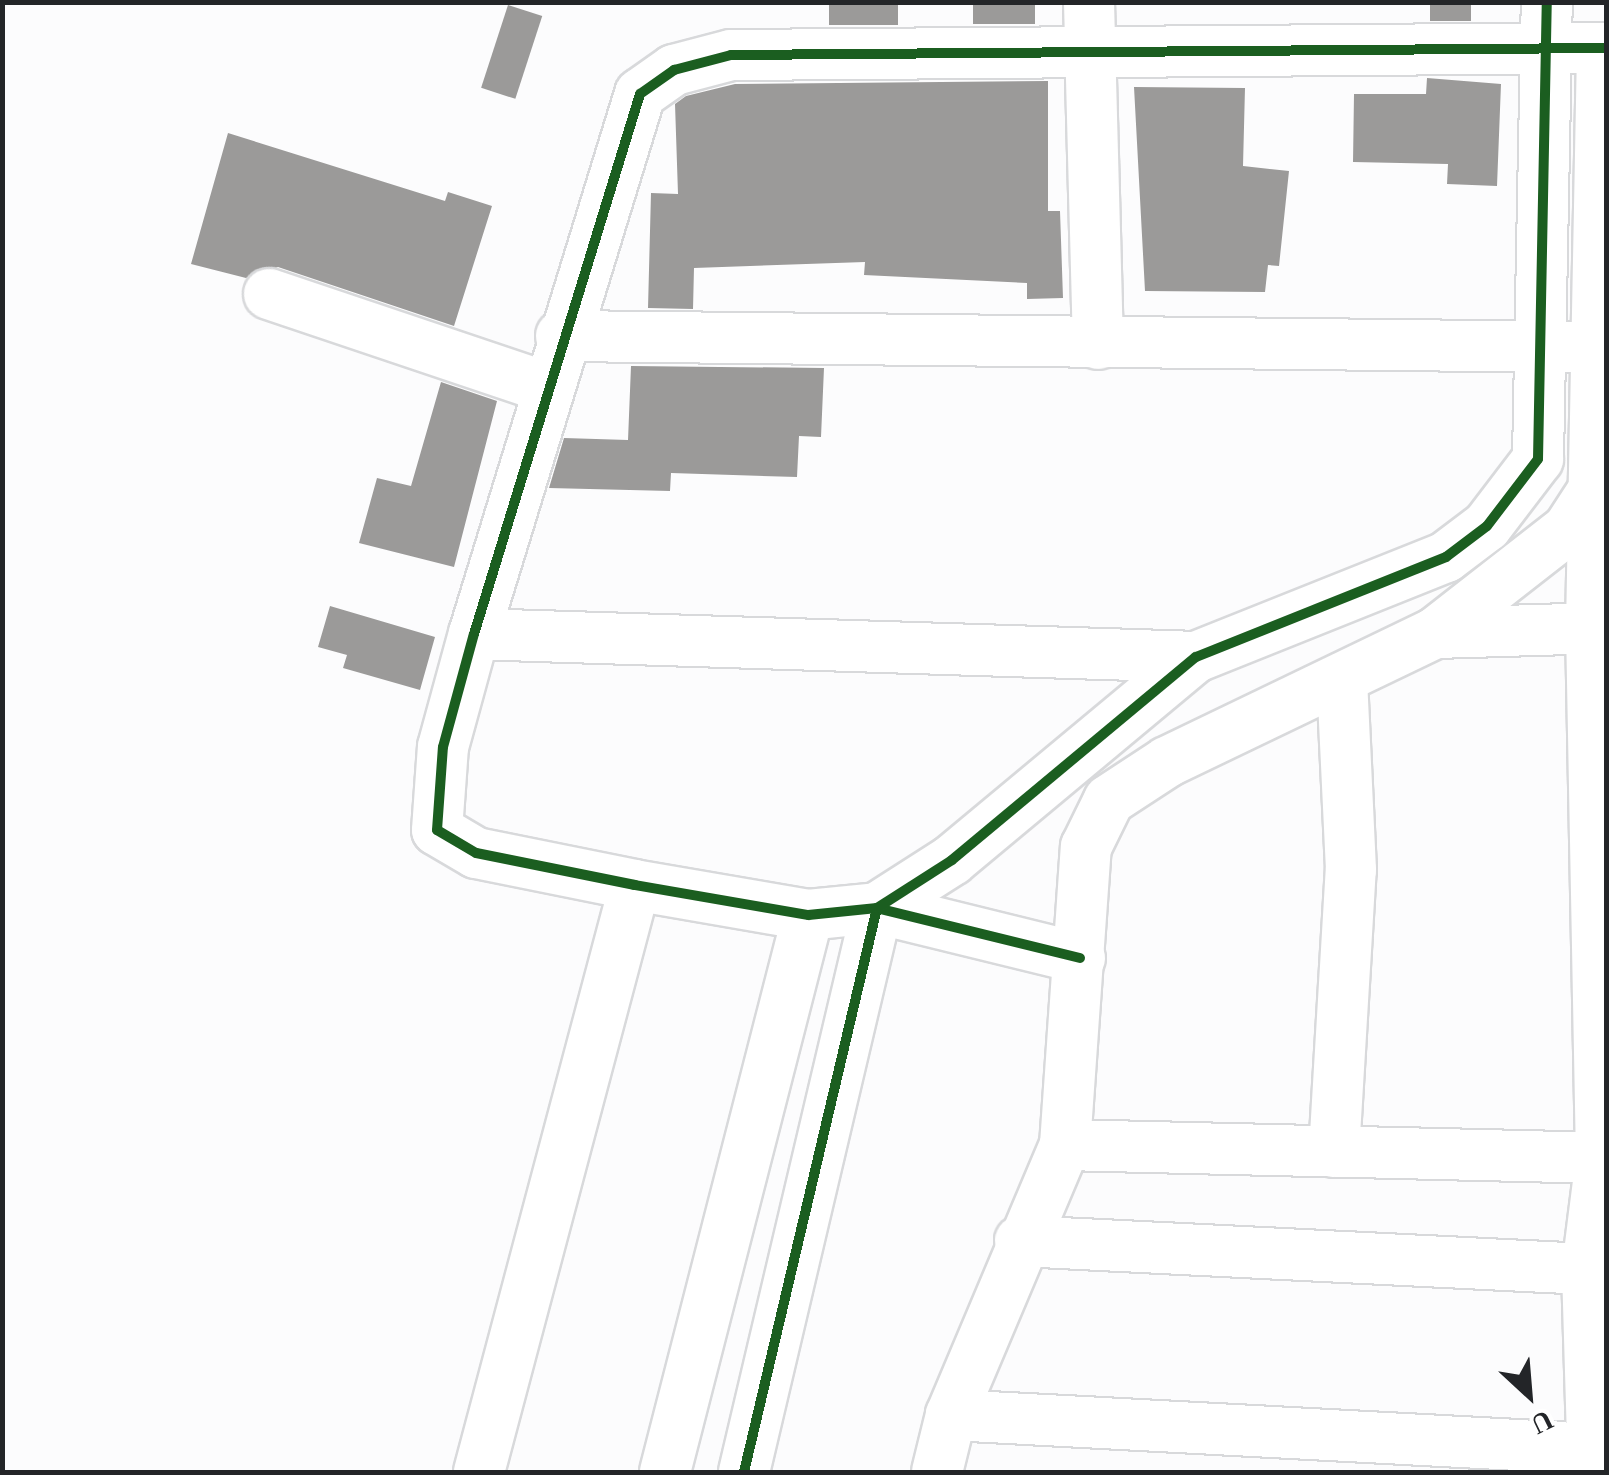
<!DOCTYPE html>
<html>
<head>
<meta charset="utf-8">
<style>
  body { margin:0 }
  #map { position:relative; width:1609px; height:1475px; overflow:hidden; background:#fcfcfd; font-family:Georgia,serif }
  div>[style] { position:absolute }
  .building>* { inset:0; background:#9b9a99; transform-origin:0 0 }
  .roads { filter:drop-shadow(2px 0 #d8d9db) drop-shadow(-2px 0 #d8d9db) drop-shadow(0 2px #d8d9db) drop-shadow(0 -2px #d8d9db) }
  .minor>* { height:50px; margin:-25px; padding:0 25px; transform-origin:25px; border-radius:25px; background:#fff }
  .cycleway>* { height:10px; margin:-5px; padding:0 5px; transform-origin:5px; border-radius:5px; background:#1b5e20 }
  span { translate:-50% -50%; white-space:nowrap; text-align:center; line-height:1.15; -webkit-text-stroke:10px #fff; paint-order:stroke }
  .frame { position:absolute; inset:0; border:5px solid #232528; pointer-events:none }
  .north { position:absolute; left:1479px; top:1345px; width:100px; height:100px; -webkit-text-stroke:8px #fff; paint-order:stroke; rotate:154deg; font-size:28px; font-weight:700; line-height:40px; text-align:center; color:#232528 }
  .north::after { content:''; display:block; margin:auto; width:35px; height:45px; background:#232528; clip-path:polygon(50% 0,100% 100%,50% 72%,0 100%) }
</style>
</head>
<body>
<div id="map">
  <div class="building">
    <i style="left:829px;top:2px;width:69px;height:23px"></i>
    <i style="left:973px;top:2px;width:62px;height:22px"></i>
    <i style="left:1430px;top:2px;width:41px;height:19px"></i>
    <i style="left:508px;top:5px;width:36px;height:87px;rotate:18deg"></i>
    <i style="clip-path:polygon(1427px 78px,1501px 84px,1497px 186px,1447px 184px,1448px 164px,1353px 162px,1354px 94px,1426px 94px)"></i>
    <i style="clip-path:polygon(1048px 81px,1048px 211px,1060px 211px,1063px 298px,1027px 299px,1027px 283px,864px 275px,865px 262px,694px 268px,693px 309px,648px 308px,651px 193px,678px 194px,675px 104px,686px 96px,735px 84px)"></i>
    <i style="clip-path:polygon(1134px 87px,1245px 88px,1243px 166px,1289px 171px,1279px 266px,1268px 265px,1265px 292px,1145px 291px)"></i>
    <i style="clip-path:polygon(228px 133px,445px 201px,448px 192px,492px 206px,454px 326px,278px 267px,246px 278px,191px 264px)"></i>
    <i style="clip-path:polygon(631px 366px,824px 368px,821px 437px,799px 436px,797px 477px,671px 473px,670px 491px,549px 488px,564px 438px,628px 440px)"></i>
    <i style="clip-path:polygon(441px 382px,497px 401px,454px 567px,359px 543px,377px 478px,411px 486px)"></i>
    <i style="clip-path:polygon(330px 606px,435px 637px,420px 690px,343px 668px,347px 655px,318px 647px)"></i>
  </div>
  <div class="roads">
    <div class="minor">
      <i style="left:1089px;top:2px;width:342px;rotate:88.5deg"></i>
      <i style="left:269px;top:294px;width:291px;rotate:18.6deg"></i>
      <i style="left:561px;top:336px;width:1011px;rotate:0.62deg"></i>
      <i style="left:1435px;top:633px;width:171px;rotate:-1.7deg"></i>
      <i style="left:474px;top:634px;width:722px;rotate:1.82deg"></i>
      <i style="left:1080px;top:958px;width:209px;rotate:-166.2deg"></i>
      <i style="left:877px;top:908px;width:69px;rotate:174.2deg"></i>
      <i style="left:808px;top:915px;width:176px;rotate:-170.2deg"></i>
      <i style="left:635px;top:885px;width:162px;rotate:-168.6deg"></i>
      <i style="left:476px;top:853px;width:45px;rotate:-149.5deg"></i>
      <i style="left:437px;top:830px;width:83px;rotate:-85.9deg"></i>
      <i style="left:443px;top:747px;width:117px;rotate:-74.7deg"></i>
      <i style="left:474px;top:634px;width:565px;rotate:-72.91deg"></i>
      <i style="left:640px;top:94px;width:42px;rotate:-35.2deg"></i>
      <i style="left:674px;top:70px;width:59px;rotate:-14.7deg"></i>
      <i style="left:731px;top:55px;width:875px;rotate:-0.46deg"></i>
      <i style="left:1065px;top:1145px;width:541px;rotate:1.38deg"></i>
      <i style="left:1334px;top:1152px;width:283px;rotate:-86.6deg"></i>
      <i style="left:1351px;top:870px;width:190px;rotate:-92.7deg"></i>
      <i style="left:1020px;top:1241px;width:568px;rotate:2.83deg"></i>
      <i style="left:951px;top:1415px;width:643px;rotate:3.03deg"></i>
      <i style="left:479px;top:1472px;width:607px;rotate:-75.12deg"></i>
      <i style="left:665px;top:1472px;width:575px;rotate:-75.6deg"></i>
      <i style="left:744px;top:1472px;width:579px;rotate:-76.73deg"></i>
      <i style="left:877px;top:908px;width:89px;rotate:-32.6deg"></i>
      <i style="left:952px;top:860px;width:317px;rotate:-39.8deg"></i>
      <i style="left:1196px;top:657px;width:269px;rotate:-21.8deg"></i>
      <i style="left:1446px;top:557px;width:51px;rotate:-37.1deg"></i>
      <i style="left:1487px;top:526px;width:84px;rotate:-52.7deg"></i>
      <i style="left:1538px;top:459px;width:457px;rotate:-88.9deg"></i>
      <i style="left:937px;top:1472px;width:59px;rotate:-76.2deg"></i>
      <i style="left:951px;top:1415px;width:293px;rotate:-67.1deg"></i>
      <i style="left:1065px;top:1145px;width:299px;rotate:-86deg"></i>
      <i style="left:1086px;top:847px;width:52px;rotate:-63.9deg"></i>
      <i style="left:1109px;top:800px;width:69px;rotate:-33.2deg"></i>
      <i style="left:1167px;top:762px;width:297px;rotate:-25.7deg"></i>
      <i style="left:1435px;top:633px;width:169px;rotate:-38deg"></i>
      <i style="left:1568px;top:529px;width:48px;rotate:-57deg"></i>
      <i style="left:1593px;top:1472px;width:203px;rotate:-91.7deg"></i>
      <i style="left:1587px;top:1269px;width:112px;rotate:-82.8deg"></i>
      <i style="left:1601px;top:1158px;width:530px;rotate:-91.08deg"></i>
      <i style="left:1591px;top:628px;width:580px;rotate:-88.91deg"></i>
    </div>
  </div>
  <div class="cycleway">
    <i style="left:1080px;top:958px;width:209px;rotate:-166.2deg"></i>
    <i style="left:877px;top:908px;width:69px;rotate:174.2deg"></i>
    <i style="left:808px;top:915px;width:176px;rotate:-170.2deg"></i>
    <i style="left:635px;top:885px;width:162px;rotate:-168.6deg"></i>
    <i style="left:476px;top:853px;width:45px;rotate:-149.5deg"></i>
    <i style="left:437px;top:830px;width:83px;rotate:-85.9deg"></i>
    <i style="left:443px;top:747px;width:117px;rotate:-74.7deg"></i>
    <i style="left:474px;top:634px;width:565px;rotate:-72.91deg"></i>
    <i style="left:640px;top:94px;width:42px;rotate:-35.2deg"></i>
    <i style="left:674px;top:70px;width:59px;rotate:-14.7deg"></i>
    <i style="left:731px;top:55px;width:875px;rotate:-0.46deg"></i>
    <i style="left:744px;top:1472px;width:579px;rotate:-76.73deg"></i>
    <i style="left:877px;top:908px;width:89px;rotate:-32.6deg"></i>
    <i style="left:952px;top:860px;width:317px;rotate:-39.8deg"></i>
    <i style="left:1196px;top:657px;width:269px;rotate:-21.8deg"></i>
    <i style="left:1446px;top:557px;width:51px;rotate:-37.1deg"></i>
    <i style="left:1487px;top:526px;width:84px;rotate:-52.7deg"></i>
    <i style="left:1538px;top:459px;width:457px;rotate:-88.9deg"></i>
  </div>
  <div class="frame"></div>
  <div class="north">U</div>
</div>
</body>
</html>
